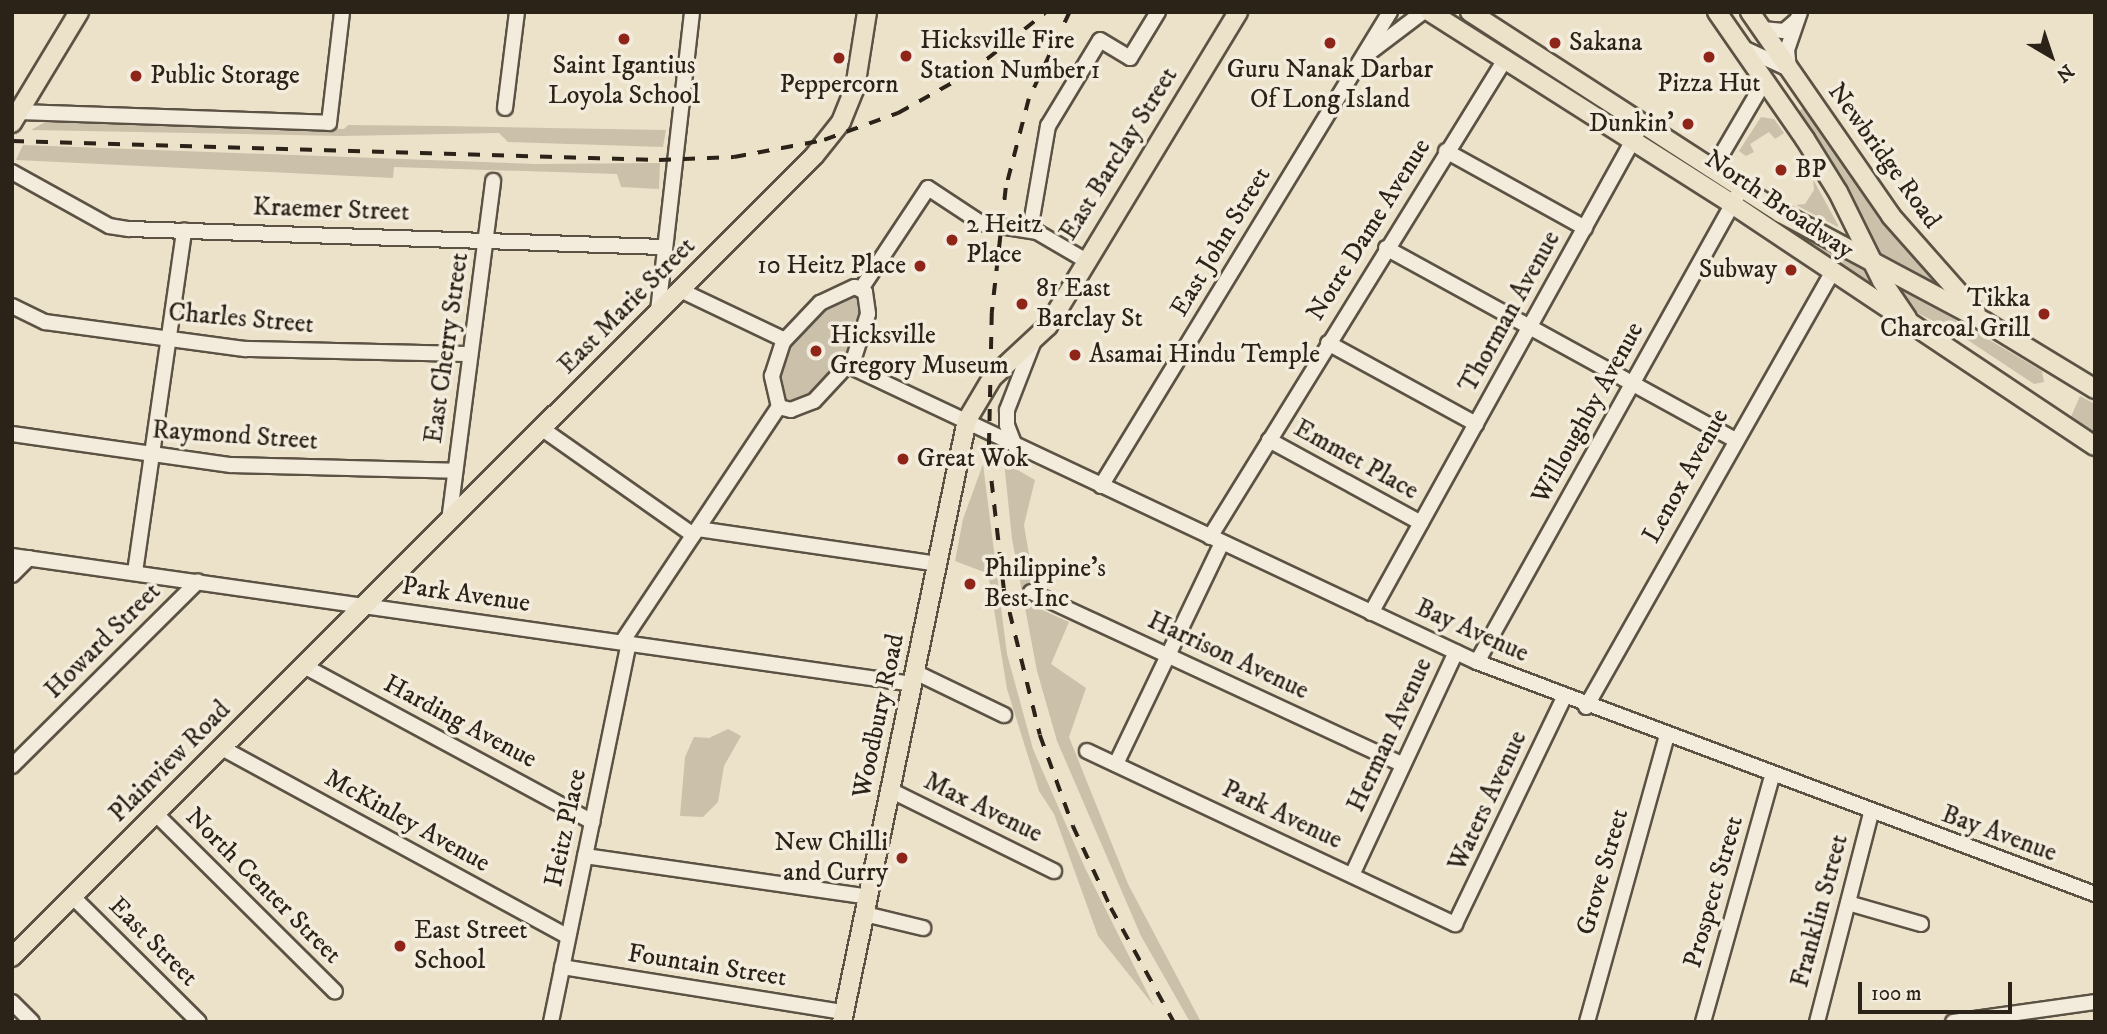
<!DOCTYPE html>
<html>
<head>
<meta charset="utf-8">
<style>
  body { margin:0 }
  #map { position:relative; width:2107px; height:1034px; overflow:hidden; background:#ece2c9; font-family:"IM FELL DW Pica",serif }
  div>[style] { position:absolute }
  .green>* { inset:0; background:#cbc1ab }
  .roads { filter:drop-shadow(2px 0 #5b5244) drop-shadow(-2px 0 #5b5244) drop-shadow(0 2px #5b5244) drop-shadow(0 -2px #5b5244) }
  .minor>* { height:14px; margin:-7px; padding:0 7px; transform-origin:7px; border-radius:7px; background:#f3ecdc }
  .major>* { height:18px; margin:-9px; padding:0 9px; transform-origin:9px; border-radius:9px; background:#ece2c9 }
  .rail>* { height:3.5px; margin-top:-1.75px; transform-origin:0; background:repeating-linear-gradient(90deg,#2b2218 0 12px,transparent 0 24px) }
  .dots>* { width:19px; height:19px; translate:-50% -50%; box-sizing:border-box; border:4px solid #f3ecdc; border-radius:50% }
  span { translate:-50% -50%; white-space:nowrap; text-align:center; line-height:1.15; -webkit-text-stroke:7px #f3ecdc; paint-order:stroke }
  .poi-label { font-size:26px; color:#2b2218 }
  .left { translate:0 -50%; text-align:left }
  .right { translate:-100% -50%; text-align:right }
  .street-label { font-size:26px; color:#2b2218 }
  .frame { position:absolute; inset:0; border:14px solid #2b2218; pointer-events:none }
  .north { position:absolute; left:2016px; top:21px; width:70px; height:70px; -webkit-text-stroke:5px #f3ecdc; paint-order:stroke; rotate:141deg; font-size:19px; font-weight:700; line-height:28px; text-align:center; color:#2b2218 }
  .north::after { content:''; display:block; margin:auto; width:24px; height:32px; background:#2b2218; clip-path:polygon(50% 0,100% 100%,50% 72%,0 100%) }
  .scale { position:absolute; left:1858px; top:982px; width:154px; height:32px; box-sizing:border-box; border:4px solid #2b2218; border-top:0; padding-left:9px; font-size:21px; line-height:24px; white-space:nowrap; color:#2b2218; -webkit-text-stroke:5px #f3ecdc; paint-order:stroke }
</style>
</head>
<body>
<div id="map">
  <div class="green">
    <i style="clip-path:polygon(1803px 108px,1890px 231px,1942px 290px,1877px 261px,1796px 114px)"></i>
    <i style="clip-path:polygon(1761px 117px,1774px 119px,1784px 133px,1775px 139px,1769px 132px,1750px 144px,1754px 152px,1746px 156px,1739px 151px)"></i>
    <i style="clip-path:polygon(47px 121px,344px 129px,348px 125px,446px 126px,666px 130px,663px 147px,508px 142px,499px 133px,341px 136px,31px 130px)"></i>
    <i style="clip-path:polygon(23px 145px,534px 164px,660px 163px,659px 189px,621px 187px,617px 174px,394px 167px,393px 178px,16px 160px)"></i>
    <i style="clip-path:polygon(1813px 179px,1838px 225px,1838px 227px,1796px 205px,1805px 204px,1814px 190px)"></i>
    <i style="clip-path:polygon(1779px 224px,1807px 234px,1868px 269px,1880px 294px,1776px 228px)"></i>
    <i style="clip-path:polygon(1893px 283px,2042px 371px,2044px 382px,2034px 384px,1954px 331px,1907px 308px)"></i>
    <i style="clip-path:polygon(861px 290px,862px 336px,825px 391px,791px 409px,775px 391px,787px 341px,809px 316px)"></i>
    <i style="clip-path:polygon(2080px 396px,2095px 404px,2095px 435px,2070px 419px)"></i>
    <i style="clip-path:polygon(1004px 462px,1035px 480px,1024px 525px,1038px 608px,1069px 622px,1051px 664px,1086px 688px,1069px 737px,1128px 884px,1201px 1022px,1190px 1022px,1141px 936px,1057px 741px,1037px 671px,1012px 539px)"></i>
    <i style="clip-path:polygon(983px 464px,1007px 654px,1033px 749px,1085px 868px,1154px 1006px,1098px 936px,1054px 814px,1039px 791px,1007px 689px,989px 579px,984px 572px,955px 561px,963px 519px)"></i>
    <i style="clip-path:polygon(728px 729px,741px 736px,724px 766px,718px 802px,703px 817px,680px 816px,685px 757px,694px 737px,709px 738px)"></i>
  </div>
  <div class="roads">
    <div class="minor">
      <i style="left:1762px;top:29px;width:22px;rotate:5deg"></i>
      <i style="left:1784px;top:31px;width:16px;rotate:-40deg"></i>
      <i style="left:1741px;top:47px;width:53px;rotate:24.6deg"></i>
      <i style="left:1789px;top:69px;width:19px;rotate:-96deg"></i>
      <i style="left:1787px;top:50px;width:40px;rotate:-71.1deg"></i>
      <i style="left:1365px;top:56px;width:73px;rotate:-37.2deg"></i>
      <i style="left:505px;top:108px;width:97px;rotate:-82.9deg"></i>
      <i style="left:19px;top:112px;width:310px;rotate:2deg"></i>
      <i style="left:329px;top:123px;width:112px;rotate:-83.3deg"></i>
      <i style="left:1446px;top:151px;width:159px;rotate:29deg"></i>
      <i style="left:1713px;top:169px;width:101px;rotate:-59.6deg"></i>
      <i style="left:12px;top:172px;width:111px;rotate:29.1deg"></i>
      <i style="left:109px;top:226px;width:20px;rotate:9deg"></i>
      <i style="left:129px;top:229px;width:534px;rotate:1.93deg"></i>
      <i style="left:1030px;top:230px;width:106px;rotate:-80.2deg"></i>
      <i style="left:1048px;top:126px;width:100px;rotate:-58.8deg"></i>
      <i style="left:1100px;top:40px;width:35px;rotate:31deg"></i>
      <i style="left:1130px;top:58px;width:54px;rotate:-58.7deg"></i>
      <i style="left:1386px;top:248px;width:397px;rotate:28.8deg"></i>
      <i style="left:855px;top:287px;width:11px;rotate:27deg"></i>
      <i style="left:865px;top:292px;width:22px;rotate:82deg"></i>
      <i style="left:868px;top:314px;width:46px;rotate:107.7deg"></i>
      <i style="left:854px;top:358px;width:59px;rotate:132.9deg"></i>
      <i style="left:814px;top:401px;width:25px;rotate:159deg"></i>
      <i style="left:791px;top:410px;width:12px;rotate:-166deg"></i>
      <i style="left:779px;top:407px;width:32px;rotate:-103deg"></i>
      <i style="left:772px;top:376px;width:36px;rotate:-72deg"></i>
      <i style="left:783px;top:342px;width:54px;rotate:-46.5deg"></i>
      <i style="left:820px;top:303px;width:38px;rotate:-25deg"></i>
      <i style="left:861px;top:289px;width:121px;rotate:-56.4deg"></i>
      <i style="left:928px;top:188px;width:64px;rotate:33.4deg"></i>
      <i style="left:981px;top:223px;width:57px;rotate:9.1deg"></i>
      <i style="left:1037px;top:232px;width:56px;rotate:30.3deg"></i>
      <i style="left:680px;top:290px;width:116px;rotate:25.5deg"></i>
      <i style="left:12px;top:306px;width:37px;rotate:26deg"></i>
      <i style="left:45px;top:322px;width:203px;rotate:7.7deg"></i>
      <i style="left:246px;top:349px;width:224px;rotate:1.3deg"></i>
      <i style="left:658px;top:311px;width:301px;rotate:-83.5deg"></i>
      <i style="left:1328px;top:343px;width:169px;rotate:28.7deg"></i>
      <i style="left:849px;top:366px;width:694px;rotate:25.24deg"></i>
      <i style="left:1477px;top:662px;width:660px;rotate:20.58deg"></i>
      <i style="left:541px;top:428px;width:186px;rotate:35.1deg"></i>
      <i style="left:12px;top:434px;width:221px;rotate:8.1deg"></i>
      <i style="left:231px;top:465px;width:224px;rotate:1.5deg"></i>
      <i style="left:1269px;top:440px;width:173px;rotate:28.6deg"></i>
      <i style="left:1015px;top:446px;width:22px;rotate:-111deg"></i>
      <i style="left:1007px;top:425px;width:15px;rotate:-90deg"></i>
      <i style="left:1007px;top:410px;width:72px;rotate:-68.8deg"></i>
      <i style="left:1101px;top:486px;width:555px;rotate:-58.63deg"></i>
      <i style="left:449px;top:521px;width:343px;rotate:-82.6deg"></i>
      <i style="left:698px;top:529px;width:242px;rotate:8.3deg"></i>
      <i style="left:1210px;top:537px;width:563px;rotate:-58.29deg"></i>
      <i style="left:12px;top:556px;width:909px;rotate:8.09deg"></i>
      <i style="left:135px;top:572px;width:345px;rotate:-81.8deg"></i>
      <i style="left:12px;top:575px;width:24px;rotate:-45deg"></i>
      <i style="left:1031px;top:592px;width:410px;rotate:24.9deg"></i>
      <i style="left:1371px;top:613px;width:559px;rotate:-61.01deg"></i>
      <i style="left:622px;top:642px;width:283px;rotate:-56.3deg"></i>
      <i style="left:1477px;top:662px;width:534px;rotate:-60.84deg"></i>
      <i style="left:304px;top:666px;width:328px;rotate:28.4deg"></i>
      <i style="left:915px;top:672px;width:99px;rotate:25.8deg"></i>
      <i style="left:1586px;top:707px;width:501px;rotate:-60.47deg"></i>
      <i style="left:222px;top:748px;width:394px;rotate:28.6deg"></i>
      <i style="left:1087px;top:751px;width:407px;rotate:25.2deg"></i>
      <i style="left:1455px;top:924px;width:251px;rotate:-64.3deg"></i>
      <i style="left:1116px;top:764px;width:245px;rotate:-64.4deg"></i>
      <i style="left:12px;top:766px;width:262px;rotate:-44.8deg"></i>
      <i style="left:890px;top:790px;width:183px;rotate:26.3deg"></i>
      <i style="left:156px;top:814px;width:252px;rotate:44.8deg"></i>
      <i style="left:585px;top:856px;width:286px;rotate:8.2deg"></i>
      <i style="left:1352px;top:875px;width:246px;rotate:-65deg"></i>
      <i style="left:73px;top:897px;width:177px;rotate:44.8deg"></i>
      <i style="left:1848px;top:903px;width:76px;rotate:16deg"></i>
      <i style="left:865px;top:914px;width:60px;rotate:13.6deg"></i>
      <i style="left:562px;top:967px;width:286px;rotate:9.1deg"></i>
      <i style="left:12px;top:1002px;width:28px;rotate:45deg"></i>
      <i style="left:551px;top:1022px;width:387px;rotate:-78.4deg"></i>
      <i style="left:1587px;top:1022px;width:297px;rotate:-74.4deg"></i>
      <i style="left:1703px;top:1022px;width:255px;rotate:-74.3deg"></i>
      <i style="left:1817px;top:1022px;width:216px;rotate:-75.5deg"></i>
      <i style="left:1953px;top:1022px;width:143px;rotate:-8deg"></i>
    </div>
    <div class="major">
      <i style="left:1430px;top:12px;width:358px;rotate:32.4deg"></i>
      <i style="left:1732px;top:204px;width:436px;rotate:33.7deg"></i>
      <i style="left:1470px;top:12px;width:370px;rotate:32.9deg"></i>
      <i style="left:1781px;top:213px;width:231px;rotate:28.1deg"></i>
      <i style="left:1985px;top:322px;width:129px;rotate:31.3deg"></i>
      <i style="left:1717px;top:12px;width:155px;rotate:55.3deg"></i>
      <i style="left:1805px;top:139px;width:62px;rotate:58.1deg"></i>
      <i style="left:1838px;top:192px;width:99px;rotate:63.7deg"></i>
      <i style="left:1882px;top:281px;width:45px;rotate:56deg"></i>
      <i style="left:1750px;top:12px;width:248px;rotate:55.3deg"></i>
      <i style="left:1891px;top:216px;width:128px;rotate:48.5deg"></i>
      <i style="left:12px;top:123px;width:130px;rotate:-58.9deg"></i>
      <i style="left:12px;top:957px;width:1133px;rotate:-44.96deg"></i>
      <i style="left:814px;top:156px;width:43px;rotate:-51.5deg"></i>
      <i style="left:841px;top:122px;width:37px;rotate:-68deg"></i>
      <i style="left:855px;top:88px;width:77px;rotate:-81deg"></i>
      <i style="left:842px;top:1022px;width:615px;rotate:-78.27deg"></i>
      <i style="left:967px;top:420px;width:49px;rotate:-59.2deg"></i>
      <i style="left:992px;top:378px;width:76px;rotate:-42.9deg"></i>
      <i style="left:1048px;top:326px;width:367px;rotate:-58.8deg"></i>
    </div>
  </div>
  <div class="rail">
    <i style="left:1070px;top:12px;width:96px;rotate:115.2deg"></i>
    <i style="left:1029px;top:99px;width:92px;rotate:104.5deg"></i>
    <i style="left:1006px;top:188px;width:126px;rotate:96.4deg"></i>
    <i style="left:992px;top:313px;width:144px;rotate:91.2deg"></i>
    <i style="left:989px;top:457px;width:133px;rotate:83.5deg"></i>
    <i style="left:1004px;top:589px;width:150px;rotate:76.1deg"></i>
    <i style="left:1040px;top:735px;width:97px;rotate:70.1deg"></i>
    <i style="left:1073px;top:826px;width:90px;rotate:65.1deg"></i>
    <i style="left:1111px;top:908px;width:130px;rotate:61.1deg"></i>
    <i style="left:12px;top:141px;width:647px;rotate:1.68deg"></i>
    <i style="left:659px;top:160px;width:75px;rotate:-2.3deg"></i>
    <i style="left:734px;top:157px;width:92px;rotate:-10.7deg"></i>
    <i style="left:824px;top:140px;width:79px;rotate:-20deg"></i>
    <i style="left:898px;top:113px;width:80px;rotate:-29.1deg"></i>
    <i style="left:968px;top:74px;width:100px;rotate:-38.5deg"></i>
  </div>
  <div class="dots">
    <i style="left:624px;top:39px;background:#8f2418"></i>
    <i style="left:1330px;top:43px;background:#8f2418"></i>
    <i style="left:1555px;top:43px;background:#8f2418"></i>
    <i style="left:906px;top:56px;background:#8f2418"></i>
    <i style="left:1709px;top:57px;background:#8f2418"></i>
    <i style="left:839px;top:58px;background:#8f2418"></i>
    <i style="left:136px;top:76px;background:#8f2418"></i>
    <i style="left:1688px;top:124px;background:#8f2418"></i>
    <i style="left:1781px;top:170px;background:#8f2418"></i>
    <i style="left:952px;top:240px;background:#8f2418"></i>
    <i style="left:920px;top:266px;background:#8f2418"></i>
    <i style="left:1791px;top:270px;background:#8f2418"></i>
    <i style="left:1022px;top:304px;background:#8f2418"></i>
    <i style="left:2044px;top:314px;background:#8f2418"></i>
    <i style="left:816px;top:351px;background:#8f2418"></i>
    <i style="left:1075px;top:355px;background:#8f2418"></i>
    <i style="left:903px;top:459px;background:#8f2418"></i>
    <i style="left:970px;top:584px;background:#8f2418"></i>
    <i style="left:902px;top:858px;background:#8f2418"></i>
    <i style="left:400px;top:946px;background:#8f2418"></i>
  </div>
  <div class="poi-label">
    <span class="left" style="left:920px;top:56px">Hicksville Fire<br>Station Number 1</span>
    <span class="left" style="left:1569px;top:43px">Sakana</span>
    <span style="left:624px;top:81px">Saint Igantius<br>Loyola School</span>
    <span style="left:1330px;top:85px">Guru Nanak Darbar<br>Of Long Island</span>
    <span class="left" style="left:150px;top:76px">Public Storage</span>
    <span style="left:1709px;top:84px">Pizza Hut</span>
    <span style="left:839px;top:85px">Peppercorn</span>
    <span class="right" style="left:1674px;top:124px">Dunkin'</span>
    <span class="left" style="left:1795px;top:170px">BP</span>
    <span class="left" style="left:966px;top:240px">2 Heitz<br>Place</span>
    <span class="right" style="left:906px;top:266px">10 Heitz Place</span>
    <span class="right" style="left:1777px;top:270px">Subway</span>
    <span class="left" style="left:1036px;top:304px">81 East<br>Barclay St</span>
    <span class="right" style="left:2030px;top:314px">Tikka<br>Charcoal Grill</span>
    <span class="left" style="left:830px;top:351px">Hicksville<br>Gregory Museum</span>
    <span class="left" style="left:1089px;top:355px">Asamai Hindu Temple</span>
    <span class="left" style="left:917px;top:459px">Great Wok</span>
    <span class="left" style="left:984px;top:584px">Philippine's<br>Best Inc</span>
    <span class="right" style="left:888px;top:858px">New Chilli<br>and Curry</span>
    <span class="left" style="left:414px;top:946px">East Street<br>School</span>
  </div>
  <div class="street-label">
    <span style="left:1119px;top:154px;rotate:-58deg">East Barclay Street</span>
    <span style="left:1884px;top:156px;rotate:54deg">Newbridge Road</span>
    <span style="left:1779px;top:205px;rotate:34deg">North Broadway</span>
    <span style="left:331px;top:210px;rotate:2deg">Kraemer Street</span>
    <span style="left:1369px;top:230px;rotate:-58deg">Notre Dame Avenue</span>
    <span style="left:1221px;top:242px;rotate:-59deg">East John Street</span>
    <span style="left:627px;top:306px;rotate:-45deg">East Marie Street</span>
    <span style="left:1510px;top:312px;rotate:-61deg">Thorman Avenue</span>
    <span style="left:241px;top:319px;rotate:5deg">Charles Street</span>
    <span style="left:447px;top:348px;rotate:-82deg">East Cherry Street</span>
    <span style="left:1588px;top:413px;rotate:-61deg">Willoughby Avenue</span>
    <span style="left:235px;top:436px;rotate:4deg">Raymond Street</span>
    <span style="left:1356px;top:460px;rotate:29deg">Emmet Place</span>
    <span style="left:1686px;top:476px;rotate:-61deg">Lenox Avenue</span>
    <span style="left:466px;top:595px;rotate:8deg">Park Avenue</span>
    <span style="left:1472px;top:631px;rotate:24deg">Bay Avenue</span>
    <span style="left:103px;top:641px;rotate:-45deg">Howard Street</span>
    <span style="left:1228px;top:656px;rotate:25deg">Harrison Avenue</span>
    <span style="left:879px;top:716px;rotate:-78deg">Woodbury Road</span>
    <span style="left:460px;top:722px;rotate:28deg">Harding Avenue</span>
    <span style="left:1390px;top:735px;rotate:-65deg">Herman Avenue</span>
    <span style="left:170px;top:762px;rotate:-45deg">Plainview Road</span>
    <span style="left:1488px;top:801px;rotate:-65deg">Waters Avenue</span>
    <span style="left:983px;top:808px;rotate:26deg">Max Avenue</span>
    <span style="left:1282px;top:815px;rotate:25deg">Park Avenue</span>
    <span style="left:407px;top:821px;rotate:29deg">McKinley Avenue</span>
    <span style="left:566px;top:828px;rotate:-78deg">Heitz Place</span>
    <span style="left:1999px;top:834px;rotate:20deg">Bay Avenue</span>
    <span style="left:1603px;top:872px;rotate:-74deg">Grove Street</span>
    <span style="left:263px;top:886px;rotate:45deg">North Center Street</span>
    <span style="left:1714px;top:892px;rotate:-74deg">Prospect Street</span>
    <span style="left:1820px;top:911px;rotate:-75deg">Franklin Street</span>
    <span style="left:153px;top:942px;rotate:45deg">East Street</span>
    <span style="left:707px;top:966px;rotate:9deg">Fountain Street</span>
  </div>
  <div class="frame"></div>
  <div class="north">N</div>
  <div class="scale">100 m</div>
</div>
</body>
</html>
